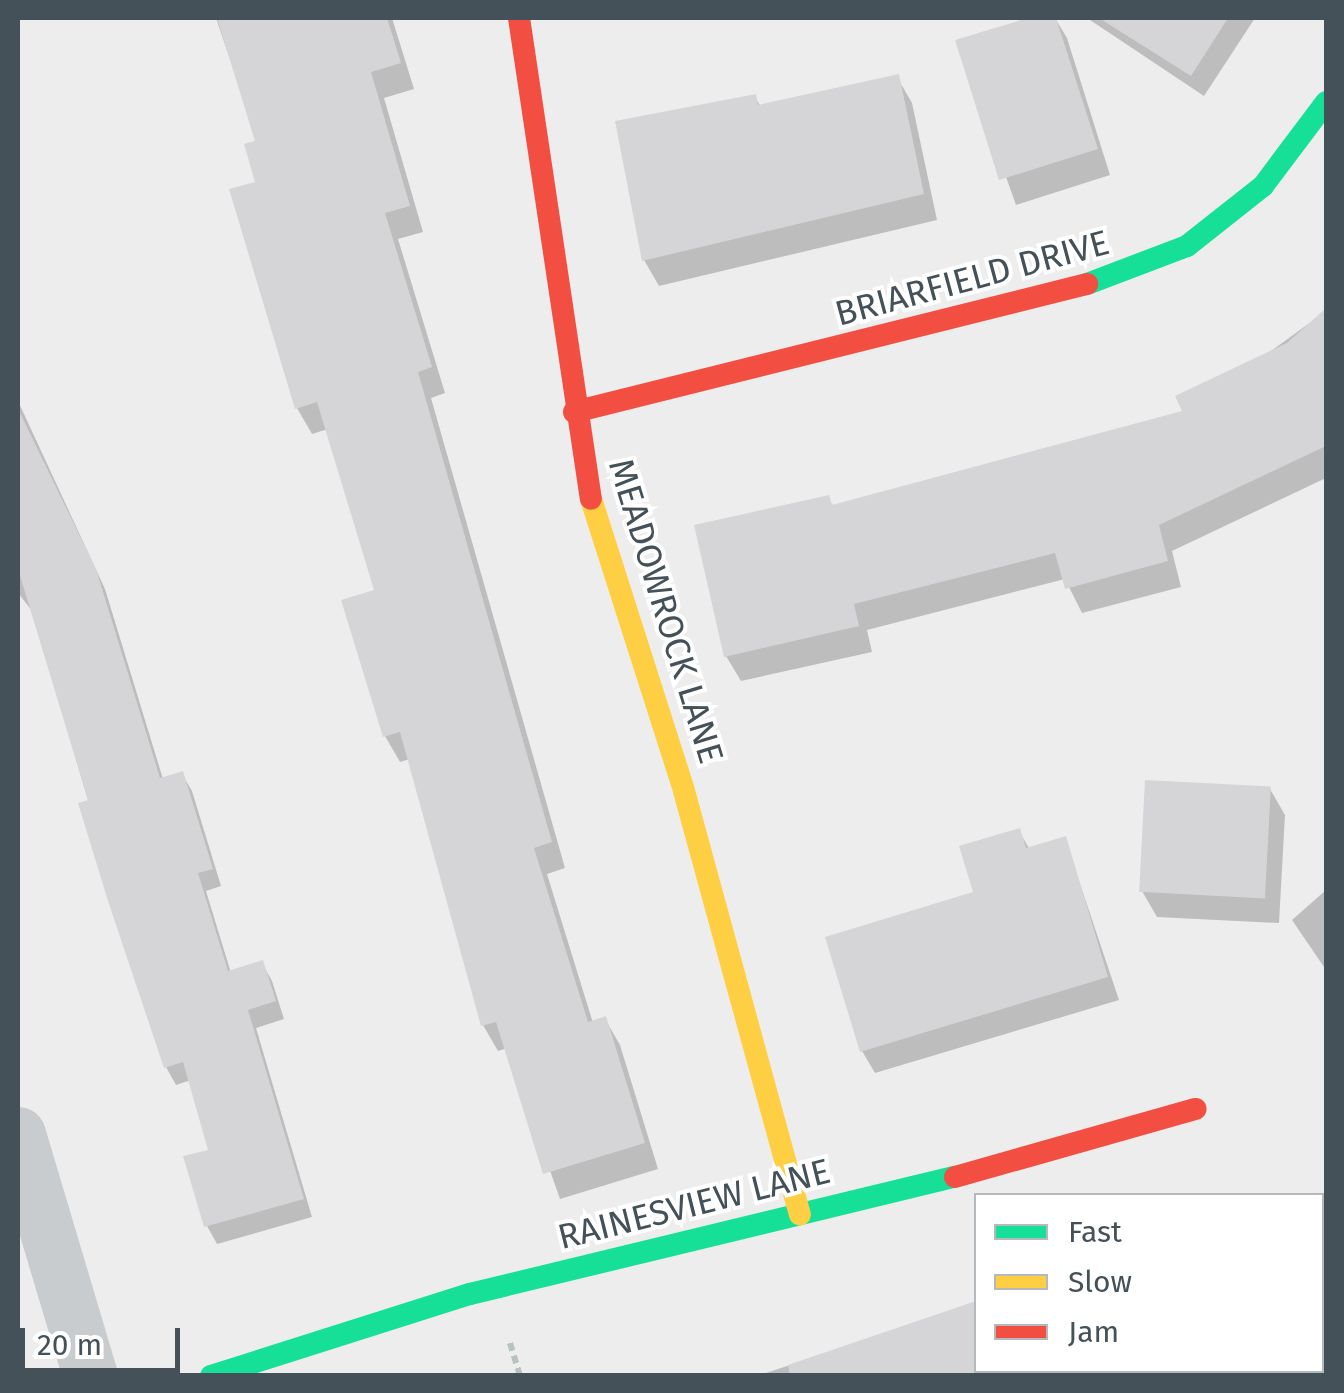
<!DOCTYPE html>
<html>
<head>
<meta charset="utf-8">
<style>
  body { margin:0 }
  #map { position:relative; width:1344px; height:1393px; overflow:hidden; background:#eeeded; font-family:"Fira Sans",sans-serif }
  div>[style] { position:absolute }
  .shadow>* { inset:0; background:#0003 }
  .building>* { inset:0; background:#d5d5d7; transform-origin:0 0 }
  .path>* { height:6px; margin-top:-3px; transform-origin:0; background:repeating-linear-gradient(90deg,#b6c3be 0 8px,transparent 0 13px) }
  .street>* { height:55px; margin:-27.5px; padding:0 27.5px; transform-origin:27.5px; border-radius:27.5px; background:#c9ccce }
  .fast>* { height:22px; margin:-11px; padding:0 11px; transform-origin:11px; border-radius:11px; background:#16e098 }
  .slow>* { height:22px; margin:-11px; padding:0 11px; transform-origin:11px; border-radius:11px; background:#ffcf43 }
  .jam>* { height:22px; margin:-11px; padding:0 11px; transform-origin:11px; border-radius:11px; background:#f24e42 }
  span { translate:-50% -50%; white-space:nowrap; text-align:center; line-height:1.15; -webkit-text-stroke:8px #fff; paint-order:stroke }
  .street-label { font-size:35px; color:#445159 }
  .frame { position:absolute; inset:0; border:20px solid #445159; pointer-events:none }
  .legend { position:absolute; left:974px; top:1193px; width:350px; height:180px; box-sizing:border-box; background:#fff; border:2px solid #b4b9bd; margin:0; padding:12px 18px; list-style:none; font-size:30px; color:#445159 }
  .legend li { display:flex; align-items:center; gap:20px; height:50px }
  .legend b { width:50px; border:2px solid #b4b9bd }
  .scale { position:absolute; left:20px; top:1328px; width:160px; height:45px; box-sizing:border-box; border:5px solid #445159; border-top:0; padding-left:12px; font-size:30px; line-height:35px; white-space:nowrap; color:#445159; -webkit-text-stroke:8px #fff; paint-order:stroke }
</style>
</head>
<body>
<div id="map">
  <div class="shadow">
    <i style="clip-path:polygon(216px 18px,392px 18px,414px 89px,384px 98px,423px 232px,398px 239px,445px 393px,431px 398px,565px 868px,547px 874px,593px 1023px,605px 1019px,620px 1045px,658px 1169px,560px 1199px,507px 1048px,498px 1051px,483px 1025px,410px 759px,400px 762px,385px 736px,344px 602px,377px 592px,328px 429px,312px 434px,297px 408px,258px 142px)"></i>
    <i style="clip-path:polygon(1036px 18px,1055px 18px,1067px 38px,1110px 175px,1016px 205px,958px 42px)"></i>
    <i style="clip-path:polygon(1087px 18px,1255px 18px,1204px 96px)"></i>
    <i style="clip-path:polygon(897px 77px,912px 103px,937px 220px,659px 286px,644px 260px,755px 97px,761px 107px)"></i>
    <i style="clip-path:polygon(1326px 311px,1326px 478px,1172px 551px,1181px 587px,1082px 613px,1065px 579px,867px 630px,872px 652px,741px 681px,726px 656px,828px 498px,834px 507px,1186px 413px)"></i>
    <i style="clip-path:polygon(18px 401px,105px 589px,163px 779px,182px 774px,192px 791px,221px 886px,206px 891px,231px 973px,262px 963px,272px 981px,284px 1019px,256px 1028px,312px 1217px,217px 1244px,207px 1226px,186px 1158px,211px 1152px,191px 1080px,176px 1085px,166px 1067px,33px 612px,18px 593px)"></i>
    <i style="clip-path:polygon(1270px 789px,1285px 815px,1279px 923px,1157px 917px,1142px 891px)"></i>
    <i style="clip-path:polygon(1019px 831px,1030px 850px,1065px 839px,1119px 1000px,875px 1073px,862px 1051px)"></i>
    <i style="clip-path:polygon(1326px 890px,1326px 970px,1292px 920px)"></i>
    <i style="clip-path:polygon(976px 1304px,976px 1370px,1322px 1370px,1322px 1306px,1326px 1376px,757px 1376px)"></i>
  </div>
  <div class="building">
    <i style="clip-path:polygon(217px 18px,387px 18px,401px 63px,371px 72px,410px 206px,385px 213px,432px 367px,418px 372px,552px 842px,534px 848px,588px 1022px,606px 1016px,645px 1143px,543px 1174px,496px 1022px,481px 1026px,400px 732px,383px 737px,341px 600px,374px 590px,317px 402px,295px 409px,229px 189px,255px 182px,244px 144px,255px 141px)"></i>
    <i style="clip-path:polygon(1028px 18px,1056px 18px,1098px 149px,999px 180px,955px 40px)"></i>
    <i style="clip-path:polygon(1099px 18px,1228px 18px,1191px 76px)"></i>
    <i style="clip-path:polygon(899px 74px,924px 194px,642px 261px,615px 121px,756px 94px,758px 105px)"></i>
    <i style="clip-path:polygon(1326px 308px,1326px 446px,1159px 525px,1168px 561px,1065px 589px,1055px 553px,854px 604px,859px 626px,724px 657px,694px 525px,829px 495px,832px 505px,1182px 411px,1175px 396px,1287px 343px)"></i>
    <i style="clip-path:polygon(18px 409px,96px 569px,160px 778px,183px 771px,213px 869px,198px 873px,228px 971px,263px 960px,276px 1001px,248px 1010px,304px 1199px,204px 1227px,183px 1156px,208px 1150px,183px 1062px,164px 1068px,108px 901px,78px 803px,88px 800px,18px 569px)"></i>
    <i style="left:1145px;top:780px;width:126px;height:112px;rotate:3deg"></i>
    <i style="clip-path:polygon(1020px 828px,1026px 848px,1066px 836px,1108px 977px,860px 1052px,825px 937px,973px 892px,959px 846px)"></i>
    <i style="clip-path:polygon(976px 1301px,976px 1376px,790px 1376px,788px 1365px)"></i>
  </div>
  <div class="path">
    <i style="left:510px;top:1343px;width:34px;rotate:73deg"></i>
  </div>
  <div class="street">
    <i style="left:18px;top:1134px;width:252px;rotate:73.4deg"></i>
  </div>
  <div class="fast">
    <i style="left:1087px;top:284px;width:107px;rotate:-20.8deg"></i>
    <i style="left:1187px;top:246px;width:97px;rotate:-38.3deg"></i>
    <i style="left:1263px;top:186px;width:105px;rotate:-53.1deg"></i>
    <i style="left:211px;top:1376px;width:272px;rotate:-17.6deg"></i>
    <i style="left:470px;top:1294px;width:499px;rotate:-13.6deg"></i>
  </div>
  <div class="slow">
    <i style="left:591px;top:499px;width:306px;rotate:72.3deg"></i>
    <i style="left:684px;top:791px;width:439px;rotate:74.7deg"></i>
  </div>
  <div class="jam">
    <i style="left:519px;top:18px;width:486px;rotate:81.5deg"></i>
    <i style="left:574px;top:412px;width:529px;rotate:-14.01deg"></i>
    <i style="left:955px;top:1177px;width:250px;rotate:-15.8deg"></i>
  </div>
  <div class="street-label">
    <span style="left:972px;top:278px;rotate:-15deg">BRIARFIELD DRIVE</span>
    <span style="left:666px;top:611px;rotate:73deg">MEADOWROCK LANE</span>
    <span style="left:694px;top:1204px;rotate:-14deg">RAINESVIEW LANE</span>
  </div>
  <div class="frame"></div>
  <ul class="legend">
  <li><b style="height:12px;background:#16e098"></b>Fast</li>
  <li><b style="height:12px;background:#ffcf43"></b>Slow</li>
  <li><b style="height:12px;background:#f24e42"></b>Jam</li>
  </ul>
  <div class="scale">20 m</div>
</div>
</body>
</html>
